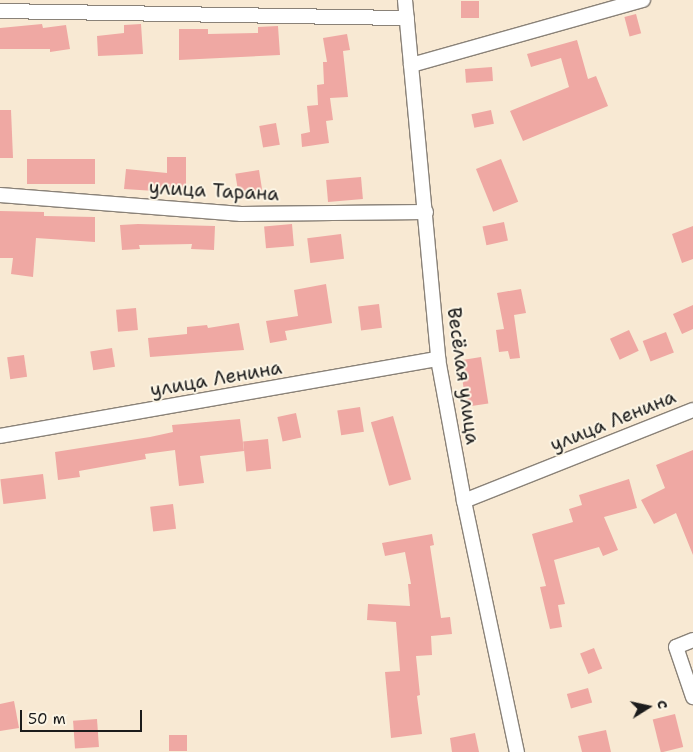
<!DOCTYPE html>
<html>
<head>
<meta charset="utf-8">
<style>
  body { margin:0 }
  #map { position:relative; width:693px; height:752px; overflow:hidden; background:#f8e9d3; font-family:"Shantell Sans",sans-serif }
  div>[style] { position:absolute }
  .building>* { inset:0; background:#efa8a3; transform-origin:0 0 }
  .roads { filter:drop-shadow(1px 0 #8a8278) drop-shadow(-1px 0 #8a8278) drop-shadow(0 1px #8a8278) drop-shadow(0 -1px #8a8278) }
  .street>* { height:14px; margin:-7px; padding:0 7px; transform-origin:7px; border-radius:7px; background:#fff }
  span { translate:-50% -50%; white-space:nowrap; text-align:center; line-height:1.15; -webkit-text-stroke:4px #fcf5e5; paint-order:stroke }
  .street-label { font-size:19px; color:#1c1c1c }
  .north { position:absolute; left:623px; top:682px; width:50px; height:50px; -webkit-text-stroke:4px #fcf5e5; paint-order:stroke; rotate:80deg; font-size:14px; font-weight:700; line-height:20px; text-align:center; color:#1c1c1c }
  .north::after { content:''; display:block; margin:auto; width:18px; height:22px; background:#1c1c1c; clip-path:polygon(50% 0,100% 100%,50% 72%,0 100%) }
  .scale { position:absolute; left:20px; top:710px; width:122px; height:22px; box-sizing:border-box; border:2px solid #1c1c1c; border-top:0; padding-left:6px; font-size:15px; line-height:18px; white-space:nowrap; color:#1c1c1c; -webkit-text-stroke:4px #fcf5e5; paint-order:stroke }
</style>
</head>
<body>
<div id="map">
  <div class="building">
    <i style="left:461px;top:1px;width:18px;height:17px"></i>
    <i style="left:636px;top:14px;width:20px;height:12px;rotate:75deg"></i>
    <i style="clip-path:polygon(42px 24px,43px 28px,66px 25px,70px 49px,50px 52px,50px 49px,0 49px,0 28px)"></i>
    <i style="clip-path:polygon(141px 24px,143px 54px,98px 56px,97px 36px,124px 33px,124px 25px)"></i>
    <i style="clip-path:polygon(278px 26px,280px 55px,179px 60px,179px 29px,208px 29px,208px 34px,258px 33px,258px 27px)"></i>
    <i style="clip-path:polygon(347px 34px,350px 50px,343px 51px,348px 97px,330px 98px,333px 120px,326px 121px,329px 143px,302px 147px,301px 134px,310px 132px,307px 106px,318px 105px,317px 85px,324px 84px,323px 62px,327px 62px,323px 38px)"></i>
    <i style="clip-path:polygon(577px 40px,588px 79px,596px 76px,608px 106px,523px 141px,510px 111px,569px 87px,561px 58px,531px 67px,527px 54px)"></i>
    <i style="left:492px;top:67px;width:14px;height:27px;rotate:86deg"></i>
    <i style="clip-path:polygon(0 110px,11px 110px,13px 158px,0 158px)"></i>
    <i style="left:491px;top:110px;width:14px;height:20px;rotate:78deg"></i>
    <i style="left:276px;top:123px;width:22px;height:17px;rotate:80deg"></i>
    <i style="clip-path:polygon(167px 157px,186px 157px,186px 193px,124px 189px,126px 169px,167px 173px)"></i>
    <i style="left:95px;top:159px;width:25px;height:68px;rotate:90deg"></i>
    <i style="left:501px;top:159px;width:46px;height:27px;rotate:68deg"></i>
    <i style="left:259px;top:170px;width:26px;height:24px;rotate:81deg"></i>
    <i style="left:361px;top:177px;width:22px;height:35px;rotate:85deg"></i>
    <i style="clip-path:polygon(0 211px,44px 212px,44px 216px,95px 217px,95px 242px,36px 238px,33px 277px,11px 274px,13px 258px,0 258px)"></i>
    <i style="left:504px;top:222px;width:19px;height:22px;rotate:78deg"></i>
    <i style="clip-path:polygon(138px 224px,215px 226px,214px 250px,191px 249px,192px 244px,139px 245px,140px 249px,122px 250px,120px 225px)"></i>
    <i style="left:292px;top:224px;width:22px;height:28px;rotate:85deg"></i>
    <i style="clip-path:polygon(693px 226px,693px 259px,682px 263px,672px 234px)"></i>
    <i style="left:341px;top:234px;width:25px;height:34px;rotate:83deg"></i>
    <i style="clip-path:polygon(326px 284px,332px 323px,285px 331px,287px 340px,270px 343px,266px 321px,298px 316px,294px 290px)"></i>
    <i style="clip-path:polygon(521px 289px,526px 313px,514px 315px,520px 358px,510px 359px,508px 351px,499px 352px,496px 330px,504px 329px,497px 293px)"></i>
    <i style="left:379px;top:304px;width:24px;height:21px;rotate:83deg"></i>
    <i style="clip-path:polygon(693px 305px,693px 329px,682px 334px,673px 314px)"></i>
    <i style="left:136px;top:308px;width:22px;height:20px;rotate:85deg"></i>
    <i style="clip-path:polygon(239px 323px,244px 350px,150px 357px,148px 338px,187px 334px,187px 327px,207px 325px,208px 328px)"></i>
    <i style="left:629px;top:330px;width:23px;height:21px;rotate:65deg"></i>
    <i style="left:666px;top:332px;width:22px;height:25px;rotate:69deg"></i>
    <i style="left:112px;top:348px;width:19px;height:22px;rotate:81deg"></i>
    <i style="left:24px;top:355px;width:22px;height:17px;rotate:82deg"></i>
    <i style="left:481px;top:357px;width:47px;height:22px;rotate:81deg"></i>
    <i style="left:360px;top:407px;width:25px;height:23px;rotate:81deg"></i>
    <i style="left:296px;top:413px;width:25px;height:19px;rotate:78deg"></i>
    <i style="left:393px;top:416px;width:66px;height:23px;rotate:74deg"></i>
    <i style="clip-path:polygon(240px 419px,244px 451px,200px 456px,204px 483px,179px 486px,175px 450px,145px 454px,146px 459px,79px 471px,80px 477px,58px 480px,55px 452px,150px 437px,173px 432px,172px 425px)"></i>
    <i style="left:268px;top:439px;width:30px;height:25px;rotate:84deg"></i>
    <i style="clip-path:polygon(693px 450px,693px 555px,676px 513px,654px 524px,641px 500px,665px 488px,656px 465px)"></i>
    <i style="left:43px;top:474px;width:25px;height:43px;rotate:83deg"></i>
    <i style="clip-path:polygon(629px 479px,637px 508px,604px 517px,618px 550px,603px 556px,599px 547px,554px 560px,565px 604px,558px 605px,562px 627px,550px 629px,540px 587px,546px 586px,532px 534px,573px 522px,569px 509px,582px 505px,579px 495px)"></i>
    <i style="left:173px;top:504px;width:25px;height:23px;rotate:83deg"></i>
    <i style="clip-path:polygon(432px 534px,434px 545px,430px 546px,441px 618px,450px 617px,452px 634px,431px 636px,432px 655px,416px 656px,420px 695px,417px 696px,422px 734px,391px 738px,385px 672px,400px 671px,396px 622px,367px 620px,368px 604px,410px 606px,408px 584px,411px 584px,405px 552px,385px 556px,382px 543px)"></i>
    <i style="left:594px;top:648px;width:22px;height:15px;rotate:68deg"></i>
    <i style="left:588px;top:688px;width:15px;height:22px;rotate:74deg"></i>
    <i style="clip-path:polygon(14px 701px,19px 728px,0 731px,0 704px)"></i>
    <i style="left:675px;top:714px;width:34px;height:23px;rotate:76deg"></i>
    <i style="left:97px;top:719px;width:28px;height:24px;rotate:86deg"></i>
    <i style="clip-path:polygon(606px 730px,611px 752px,582px 752px,578px 736px)"></i>
    <i style="clip-path:polygon(475px 733px,479px 752px,452px 752px,450px 738px)"></i>
    <i style="left:169px;top:735px;width:18px;height:16px"></i>
  </div>
  <div class="roads">
    <div class="street">
      <i style="left:405px;top:0;width:361px;rotate:84.7deg"></i>
      <i style="left:438px;top:359px;width:144px;rotate:79.6deg"></i>
      <i style="left:464px;top:501px;width:257px;rotate:78.1deg"></i>
      <i style="left:0;top:11px;width:407px;rotate:1deg"></i>
      <i style="left:411px;top:65px;width:241px;rotate:-15.7deg"></i>
      <i style="left:0;top:195px;width:242px;rotate:4.5deg"></i>
      <i style="left:241px;top:214px;width:185px;rotate:-0.6deg"></i>
      <i style="left:0;top:436px;width:445px;rotate:-10deg"></i>
      <i style="left:464px;top:501px;width:246px;rotate:-21.7deg"></i>
      <i style="left:693px;top:640px;width:18px;rotate:158deg"></i>
      <i style="left:676px;top:647px;width:53px;rotate:71.2deg"></i>
    </div>
  </div>
  <div class="street-label">
    <span style="left:214px;top:191px;rotate:3deg">улица Тарана</span>
    <span style="left:463px;top:376px;rotate:82deg">Весёлая улица</span>
    <span style="left:216px;top:379px;rotate:-10deg">улица Ленина</span>
    <span style="left:613px;top:421px;rotate:-22deg">улица Ленина</span>
  </div>
  <div class="north">С</div>
  <div class="scale">50 m</div>
</div>
</body>
</html>
